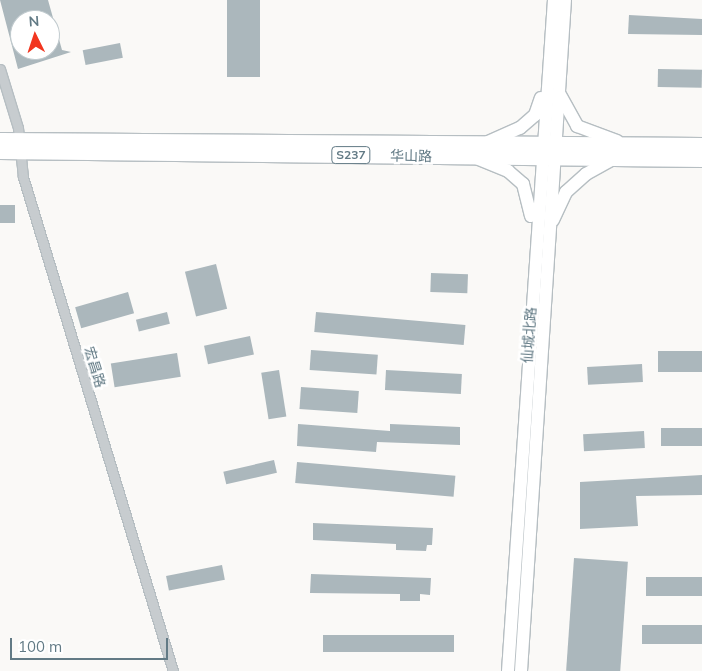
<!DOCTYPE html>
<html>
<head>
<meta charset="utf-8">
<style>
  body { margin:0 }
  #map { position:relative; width:702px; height:671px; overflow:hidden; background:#faf9f7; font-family:Mulish,"Noto Sans SC",sans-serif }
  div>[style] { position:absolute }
  .building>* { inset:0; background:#abb7bc; transform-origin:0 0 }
  .roads { filter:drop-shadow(1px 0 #b6bec2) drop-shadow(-1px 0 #b6bec2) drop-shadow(0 1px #b6bec2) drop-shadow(0 -1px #b6bec2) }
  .minor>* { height:9px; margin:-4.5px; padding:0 4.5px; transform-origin:4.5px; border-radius:4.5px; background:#c7cccf }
  .secondary>* { height:12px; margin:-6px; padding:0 6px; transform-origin:6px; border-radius:6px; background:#fff }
  .primary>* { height:15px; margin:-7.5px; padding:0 7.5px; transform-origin:7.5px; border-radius:7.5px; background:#fff }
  span { translate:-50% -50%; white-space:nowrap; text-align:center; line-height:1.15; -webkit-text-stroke:5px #fff; paint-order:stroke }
  .shield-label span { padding:1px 4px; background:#fff; border:1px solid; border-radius:4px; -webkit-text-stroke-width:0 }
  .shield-label { font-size:12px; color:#627a85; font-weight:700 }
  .street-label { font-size:14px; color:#627a85 }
  .north { position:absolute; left:10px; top:10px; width:50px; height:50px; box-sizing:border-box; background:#fff; border:1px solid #c0cace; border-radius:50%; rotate:356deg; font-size:14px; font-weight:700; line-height:20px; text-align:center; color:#627a85 }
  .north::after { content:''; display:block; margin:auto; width:18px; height:22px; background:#f2361f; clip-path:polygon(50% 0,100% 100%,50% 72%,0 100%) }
  .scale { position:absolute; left:10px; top:638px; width:158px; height:22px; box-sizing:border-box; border:2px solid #627a85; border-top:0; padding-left:6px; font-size:15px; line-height:18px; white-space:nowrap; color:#627a85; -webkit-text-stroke:4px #fff; paint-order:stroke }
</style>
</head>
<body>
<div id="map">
  <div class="building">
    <i style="clip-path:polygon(evenodd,0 0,48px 0,62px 50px,71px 52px,18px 69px,0 0,20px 20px,50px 20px,50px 50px,20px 50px,20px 20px)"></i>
    <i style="left:227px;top:0;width:33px;height:77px"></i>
    <i style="clip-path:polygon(629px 15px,702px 19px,702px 35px,628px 34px)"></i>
    <i style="left:120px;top:43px;width:15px;height:38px;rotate:79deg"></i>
    <i style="left:658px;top:69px;width:44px;height:18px;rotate:1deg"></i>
    <i style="left:0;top:205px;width:15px;height:18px"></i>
    <i style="left:216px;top:264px;width:46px;height:32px;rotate:76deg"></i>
    <i style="left:431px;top:273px;width:37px;height:19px;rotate:2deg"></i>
    <i style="left:128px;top:292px;width:22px;height:55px;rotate:74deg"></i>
    <i style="left:167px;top:312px;width:12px;height:32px;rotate:76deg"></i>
    <i style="left:316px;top:312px;width:150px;height:20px;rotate:5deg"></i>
    <i style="left:250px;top:336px;width:19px;height:47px;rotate:78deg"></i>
    <i style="left:311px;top:350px;width:67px;height:20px;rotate:4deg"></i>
    <i style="left:702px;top:351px;width:21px;height:44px;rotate:90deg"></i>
    <i style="left:177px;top:353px;width:24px;height:67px;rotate:81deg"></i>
    <i style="left:642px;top:364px;width:18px;height:55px;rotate:87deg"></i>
    <i style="left:279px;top:370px;width:47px;height:18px;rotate:81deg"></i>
    <i style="left:386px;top:370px;width:76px;height:20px;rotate:3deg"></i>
    <i style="left:301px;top:387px;width:58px;height:22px;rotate:4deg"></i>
    <i style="clip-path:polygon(298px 424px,390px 431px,390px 424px,460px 427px,460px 445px,377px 442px,376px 452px,297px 446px)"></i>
    <i style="left:702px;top:428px;width:18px;height:41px;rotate:90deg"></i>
    <i style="left:644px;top:431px;width:17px;height:61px;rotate:87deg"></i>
    <i style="left:274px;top:460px;width:13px;height:52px;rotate:77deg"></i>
    <i style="left:297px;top:462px;width:159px;height:21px;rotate:5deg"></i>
    <i style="clip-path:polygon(702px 475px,702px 495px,636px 496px,638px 526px,580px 529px,580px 482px)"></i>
    <i style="clip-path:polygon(313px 523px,433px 528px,432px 545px,427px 545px,426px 551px,396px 550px,396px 544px,313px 540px)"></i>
    <i style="left:574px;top:558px;width:54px;height:113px;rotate:4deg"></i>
    <i style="left:222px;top:565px;width:15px;height:57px;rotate:79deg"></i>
    <i style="clip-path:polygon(311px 574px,431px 578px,430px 595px,420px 594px,420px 601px,400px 601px,400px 594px,310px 593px)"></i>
    <i style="left:702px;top:577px;width:19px;height:56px;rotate:90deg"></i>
    <i style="left:702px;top:625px;width:19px;height:60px;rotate:90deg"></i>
    <i style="left:454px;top:635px;width:17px;height:131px;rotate:90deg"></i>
  </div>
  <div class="roads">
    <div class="minor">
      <i style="left:0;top:69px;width:62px;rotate:73deg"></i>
      <i style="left:18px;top:128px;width:49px;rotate:84.2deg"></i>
      <i style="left:23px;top:177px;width:516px;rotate:73.11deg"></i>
    </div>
    <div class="secondary">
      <i style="left:559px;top:93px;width:38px;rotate:61deg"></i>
      <i style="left:577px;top:126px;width:43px;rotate:20.6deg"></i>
      <i style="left:488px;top:142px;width:35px;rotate:-24deg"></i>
      <i style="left:520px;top:128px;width:20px;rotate:-41deg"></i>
      <i style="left:535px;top:115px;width:18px;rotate:-71deg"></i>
      <i style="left:476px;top:158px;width:35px;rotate:22deg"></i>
      <i style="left:508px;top:171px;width:20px;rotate:41deg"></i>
      <i style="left:523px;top:184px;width:33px;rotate:76deg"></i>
      <i style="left:553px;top:220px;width:31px;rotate:-65deg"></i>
      <i style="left:566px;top:192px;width:27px;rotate:-42deg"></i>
      <i style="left:586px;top:174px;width:33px;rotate:-29deg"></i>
      <i style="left:508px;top:671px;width:673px;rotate:-86.08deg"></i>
      <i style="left:521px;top:671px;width:672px;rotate:-86.25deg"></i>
    </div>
    <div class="primary">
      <i style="left:0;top:140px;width:702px;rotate:0.41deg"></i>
      <i style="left:0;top:151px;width:702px;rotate:0.65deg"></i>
    </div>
  </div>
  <div class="shield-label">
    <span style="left:351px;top:155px">S237</span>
  </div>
  <div class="street-label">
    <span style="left:411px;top:156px;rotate:1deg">华山路</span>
    <span style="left:529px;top:335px;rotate:-86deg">仙城北路</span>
    <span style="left:95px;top:367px;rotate:73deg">宏昌路</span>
  </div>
  <div class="north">N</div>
  <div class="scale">100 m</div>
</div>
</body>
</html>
